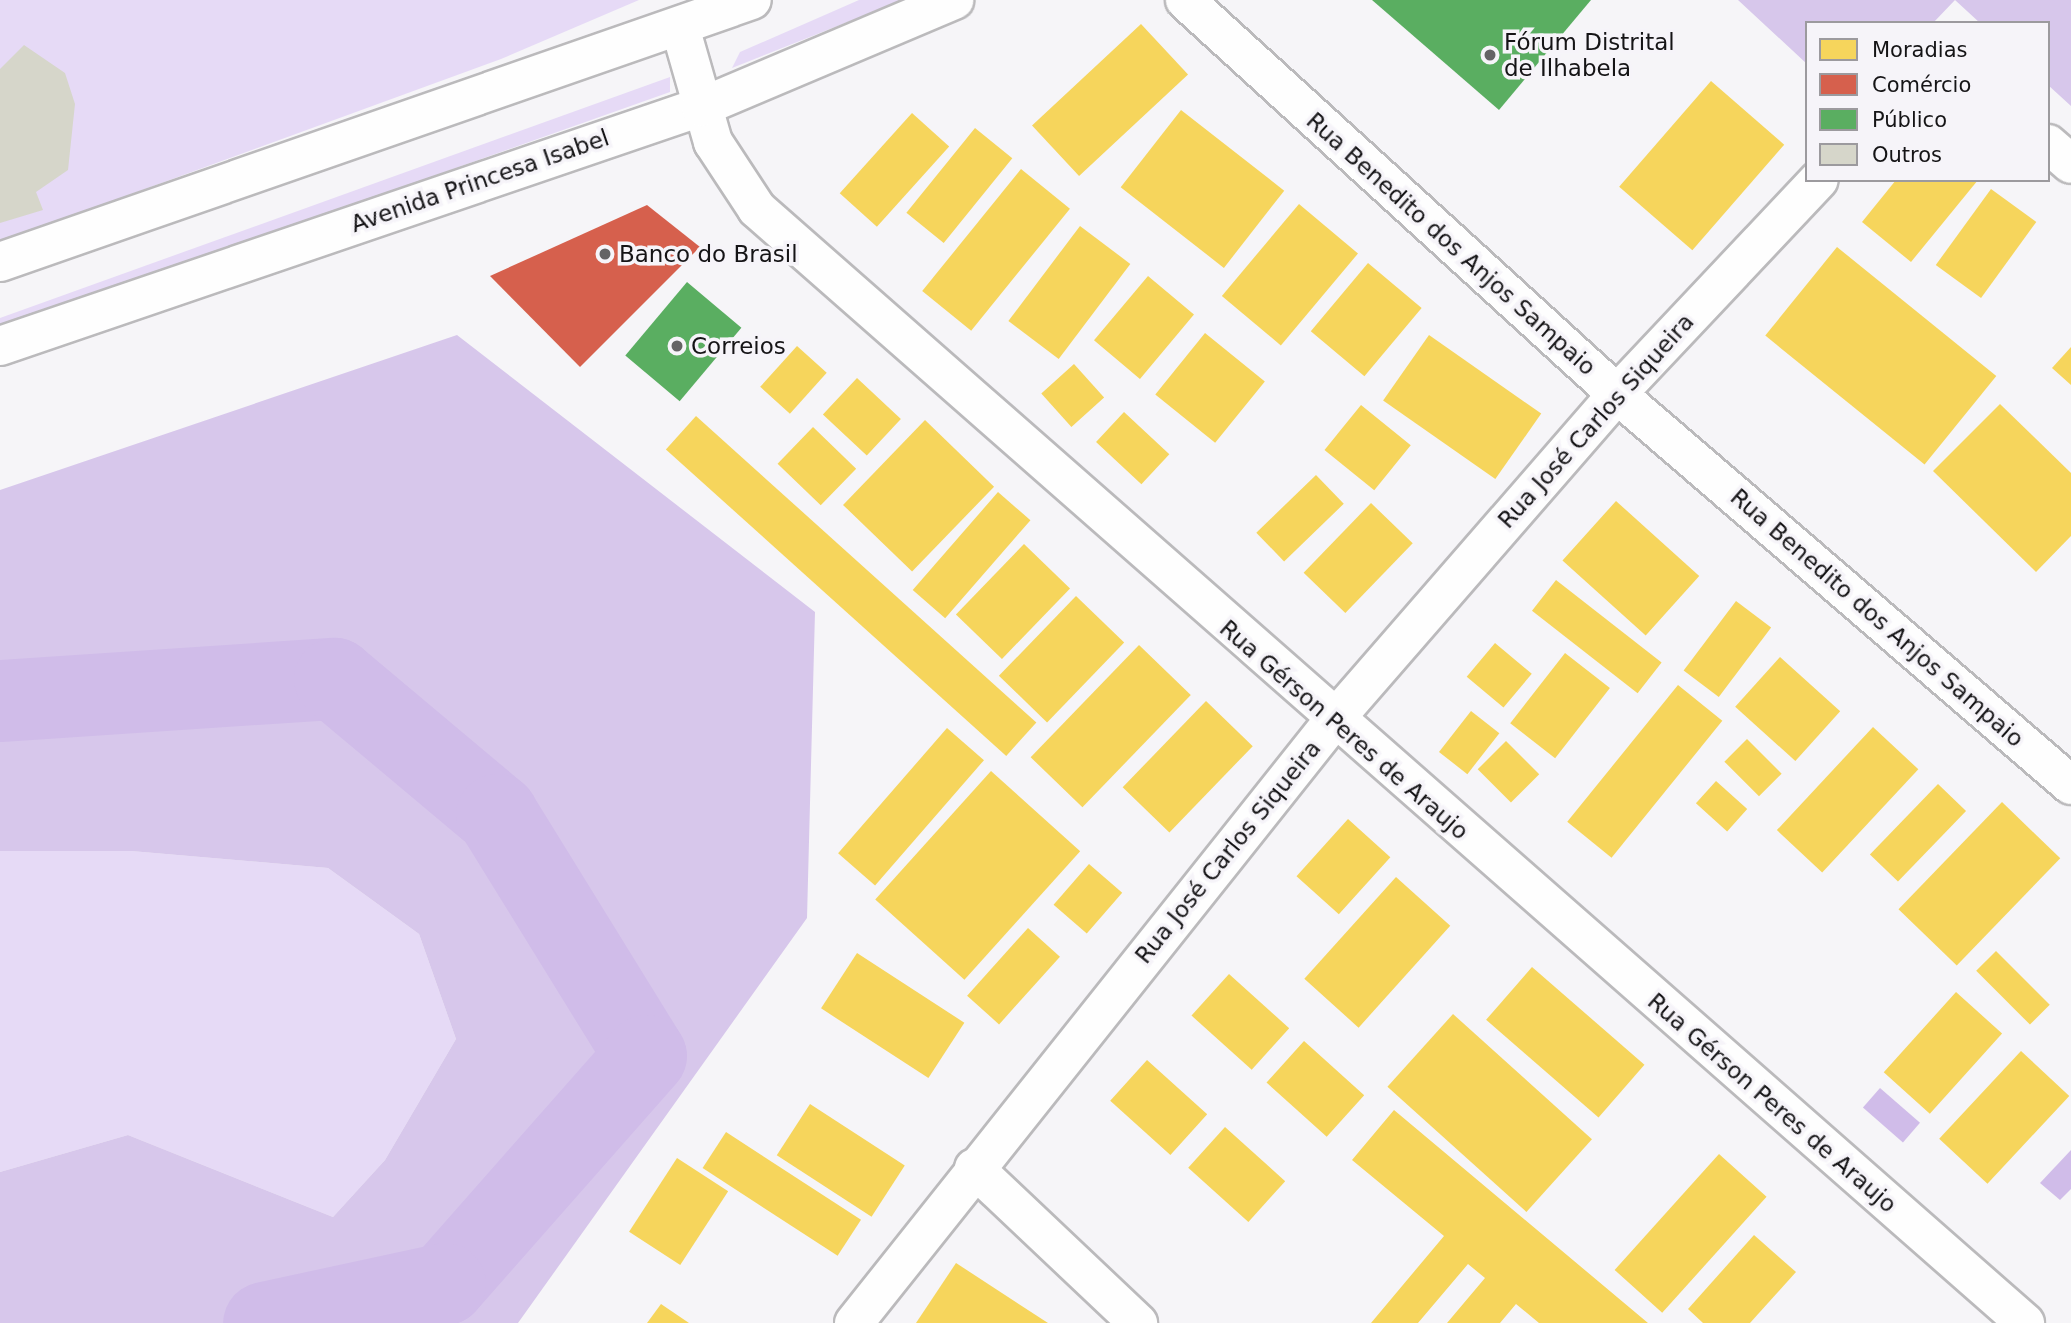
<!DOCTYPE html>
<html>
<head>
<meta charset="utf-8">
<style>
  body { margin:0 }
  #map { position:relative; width:2071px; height:1323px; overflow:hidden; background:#f6f5f8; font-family:"DejaVu Sans",sans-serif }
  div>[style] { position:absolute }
  .green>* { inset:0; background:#e6daf6 }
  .forest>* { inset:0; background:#d7c7eb }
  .water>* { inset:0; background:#d0bce9; transform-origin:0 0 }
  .homes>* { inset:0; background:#f6d55c; transform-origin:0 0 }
  .shops>* { inset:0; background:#d6604d }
  .public>* { inset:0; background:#5aae61; transform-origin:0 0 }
  .river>* { height:82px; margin:-41px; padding:0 41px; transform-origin:41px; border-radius:41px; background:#d0bce9 }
  .building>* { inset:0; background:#d6d6ca }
  .roads { filter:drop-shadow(2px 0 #bbbabc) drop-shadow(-2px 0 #bbbabc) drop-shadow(0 2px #bbbabc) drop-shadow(0 -2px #bbbabc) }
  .minor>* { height:38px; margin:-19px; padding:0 19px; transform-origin:19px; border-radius:19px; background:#fefefe }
  .secondary>* { height:38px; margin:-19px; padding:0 19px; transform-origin:19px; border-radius:19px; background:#fefefe }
  .dots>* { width:19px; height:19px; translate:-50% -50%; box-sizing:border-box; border:4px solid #f6f4f9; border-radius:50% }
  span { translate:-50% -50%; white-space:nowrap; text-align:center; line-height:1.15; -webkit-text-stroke:7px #f6f4f9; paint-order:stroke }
  .poi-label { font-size:23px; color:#151416 }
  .left { translate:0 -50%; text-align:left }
  .street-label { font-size:23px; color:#151416 }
  .legend { position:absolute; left:1805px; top:21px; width:245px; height:161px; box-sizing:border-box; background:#f6f4f9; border:2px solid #9c9a9e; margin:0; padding:9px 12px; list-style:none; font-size:21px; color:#151416 }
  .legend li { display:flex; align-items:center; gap:14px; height:35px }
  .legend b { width:35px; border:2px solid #9c9a9e }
</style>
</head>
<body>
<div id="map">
  <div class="green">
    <i style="clip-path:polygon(0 0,639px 0,501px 59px,0 242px)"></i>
    <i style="clip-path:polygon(859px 0,903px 0,732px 68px,740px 52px)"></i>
    <i style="clip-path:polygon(670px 77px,670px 92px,0 330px,0 318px)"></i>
    <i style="clip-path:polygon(0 851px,131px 851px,328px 868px,419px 934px,456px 1039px,385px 1160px,333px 1217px,128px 1135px,0 1172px)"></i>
  </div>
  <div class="forest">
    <i style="clip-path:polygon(1738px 0,2071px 0,2071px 106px,2048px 85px,2048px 23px,1980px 23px,1955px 0,1933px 23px,1807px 23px,1807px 64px)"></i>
    <i style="clip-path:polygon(457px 335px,815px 612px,807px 918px,518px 1323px,0 1323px,0 1172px,128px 1135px,333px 1217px,385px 1160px,456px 1039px,419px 934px,328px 868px,131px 851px,0 851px,0 490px)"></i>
  </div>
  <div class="water">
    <i style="left:1880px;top:1088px;width:53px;height:26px;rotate:41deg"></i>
    <i style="clip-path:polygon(2071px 1150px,2071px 1189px,2060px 1200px,2040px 1183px)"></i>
  </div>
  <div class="homes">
    <i style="left:1141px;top:24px;width:69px;height:149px;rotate:47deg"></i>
    <i style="left:1711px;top:81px;width:97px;height:140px;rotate:41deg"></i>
    <i style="left:1181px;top:110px;width:131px;height:98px;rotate:38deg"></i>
    <i style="left:912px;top:113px;width:50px;height:108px;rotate:42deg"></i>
    <i style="left:975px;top:128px;width:48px;height:109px;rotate:39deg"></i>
    <i style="left:1021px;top:169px;width:63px;height:157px;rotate:39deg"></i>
    <i style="clip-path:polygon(1896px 180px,1978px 180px,1911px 262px,1862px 222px)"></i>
    <i style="left:1991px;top:189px;width:56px;height:94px;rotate:36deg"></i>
    <i style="left:1299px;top:204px;width:77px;height:120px;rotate:40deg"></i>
    <i style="left:1080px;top:226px;width:63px;height:119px;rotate:37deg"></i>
    <i style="left:1837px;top:247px;width:205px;height:114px;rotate:39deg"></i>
    <i style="left:1368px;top:263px;width:70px;height:89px;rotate:40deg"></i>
    <i style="left:1148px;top:276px;width:60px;height:84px;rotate:40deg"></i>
    <i style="left:1205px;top:333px;width:77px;height:79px;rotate:39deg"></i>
    <i style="left:1429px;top:335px;width:137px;height:80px;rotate:35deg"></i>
    <i style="left:797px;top:346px;width:40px;height:55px;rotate:42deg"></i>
    <i style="clip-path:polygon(2071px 347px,2071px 385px,2052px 368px)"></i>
    <i style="left:1074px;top:364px;width:45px;height:44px;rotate:48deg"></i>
    <i style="left:857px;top:378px;width:60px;height:50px;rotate:43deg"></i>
    <i style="clip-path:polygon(2000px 404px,2071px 473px,2071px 536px,2036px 572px,1933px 471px)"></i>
    <i style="left:1361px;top:405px;width:64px;height:58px;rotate:39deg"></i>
    <i style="left:1124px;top:412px;width:62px;height:41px;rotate:43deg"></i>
    <i style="left:696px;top:416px;width:458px;height:45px;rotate:42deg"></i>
    <i style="left:925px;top:420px;width:96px;height:118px;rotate:44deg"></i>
    <i style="left:813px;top:427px;width:60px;height:51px;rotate:44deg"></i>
    <i style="left:1316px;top:475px;width:40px;height:83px;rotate:46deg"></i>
    <i style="left:998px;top:492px;width:43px;height:130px;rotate:41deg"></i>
    <i style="left:1616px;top:501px;width:112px;height:80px;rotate:42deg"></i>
    <i style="left:1371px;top:503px;width:58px;height:97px;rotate:44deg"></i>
    <i style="left:1024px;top:544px;width:64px;height:98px;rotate:44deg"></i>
    <i style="left:1556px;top:580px;width:134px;height:39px;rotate:38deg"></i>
    <i style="left:1076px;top:596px;width:67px;height:111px;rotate:44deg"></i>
    <i style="left:1736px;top:601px;width:44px;height:87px;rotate:37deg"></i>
    <i style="left:1495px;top:643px;width:48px;height:44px;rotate:40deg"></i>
    <i style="left:1139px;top:645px;width:72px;height:156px;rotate:44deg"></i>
    <i style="left:1565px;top:653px;width:57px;height:89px;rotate:38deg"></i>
    <i style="left:1780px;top:657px;width:81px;height:67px;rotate:42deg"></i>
    <i style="left:1678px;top:685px;width:57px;height:176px;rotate:39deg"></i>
    <i style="left:1206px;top:701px;width:65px;height:120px;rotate:44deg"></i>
    <i style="left:1471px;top:711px;width:36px;height:52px;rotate:38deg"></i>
    <i style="left:1873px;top:727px;width:62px;height:141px;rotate:43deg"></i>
    <i style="left:947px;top:728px;width:49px;height:166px;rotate:41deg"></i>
    <i style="left:1747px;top:739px;width:49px;height:32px;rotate:45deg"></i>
    <i style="left:1506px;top:741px;width:47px;height:40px;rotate:45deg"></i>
    <i style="left:991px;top:771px;width:120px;height:173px;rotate:42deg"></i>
    <i style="left:1716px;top:781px;width:42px;height:30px;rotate:42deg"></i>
    <i style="left:1938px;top:784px;width:39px;height:98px;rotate:44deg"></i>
    <i style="left:2002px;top:802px;width:81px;height:149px;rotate:44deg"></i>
    <i style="left:1348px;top:819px;width:57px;height:77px;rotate:42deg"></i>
    <i style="left:1089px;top:864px;width:44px;height:54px;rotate:41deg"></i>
    <i style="left:1396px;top:877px;width:73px;height:137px;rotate:42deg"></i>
    <i style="left:1028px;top:928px;width:43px;height:91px;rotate:42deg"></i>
    <i style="left:1996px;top:951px;width:76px;height:28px;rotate:45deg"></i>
    <i style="left:857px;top:953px;width:128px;height:66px;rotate:33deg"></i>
    <i style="left:1532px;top:967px;width:149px;height:70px;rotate:41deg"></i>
    <i style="left:1229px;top:974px;width:81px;height:56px;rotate:42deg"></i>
    <i style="left:1956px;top:992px;width:62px;height:108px;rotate:42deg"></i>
    <i style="left:1453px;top:1014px;width:187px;height:98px;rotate:42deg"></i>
    <i style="left:1304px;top:1041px;width:81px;height:56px;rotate:42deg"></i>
    <i style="left:2021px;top:1051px;width:66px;height:120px;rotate:43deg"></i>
    <i style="left:1147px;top:1060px;width:81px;height:55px;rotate:42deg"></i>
    <i style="left:810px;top:1104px;width:113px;height:61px;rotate:33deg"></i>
    <i style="clip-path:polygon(1394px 1110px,1648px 1323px,1539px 1323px,1516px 1304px,1500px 1323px,1447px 1323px,1485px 1278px,1468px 1264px,1418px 1323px,1371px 1323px,1444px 1236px,1352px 1160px)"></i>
    <i style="left:1225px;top:1127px;width:81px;height:55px;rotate:42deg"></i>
    <i style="left:726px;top:1132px;width:161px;height:43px;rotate:33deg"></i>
    <i style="left:1719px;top:1154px;width:64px;height:156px;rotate:42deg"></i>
    <i style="left:677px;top:1158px;width:61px;height:88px;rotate:33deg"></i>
    <i style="clip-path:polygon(1754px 1235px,1796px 1272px,1750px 1323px,1703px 1323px,1688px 1309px)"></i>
    <i style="clip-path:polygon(956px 1263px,1048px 1323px,916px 1323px)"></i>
    <i style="clip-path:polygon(661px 1304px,689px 1323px,647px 1323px)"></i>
  </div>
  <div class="shops">
    <i style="clip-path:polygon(647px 205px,700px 247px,580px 367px,490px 276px)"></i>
  </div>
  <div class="public">
    <i style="clip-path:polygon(1372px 0,1591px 0,1499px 110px)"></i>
    <i style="left:687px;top:282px;width:71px;height:96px;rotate:40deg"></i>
  </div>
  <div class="river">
    <i style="left:0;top:701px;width:336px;rotate:-3.8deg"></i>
    <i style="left:335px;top:679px;width:212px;rotate:40deg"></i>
    <i style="left:497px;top:815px;width:283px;rotate:58.3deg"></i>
    <i style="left:646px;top:1056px;width:304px;rotate:131.4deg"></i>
    <i style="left:445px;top:1284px;width:185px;rotate:167.8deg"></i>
  </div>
  <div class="building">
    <i style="clip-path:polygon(24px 45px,65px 73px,75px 104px,68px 170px,36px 192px,43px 210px,0 223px,0 69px)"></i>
  </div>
  <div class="roads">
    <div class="minor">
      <i style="left:1185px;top:0;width:585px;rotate:42.37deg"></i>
      <i style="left:1617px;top:394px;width:599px;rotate:40.74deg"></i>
      <i style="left:680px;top:27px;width:120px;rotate:74deg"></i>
      <i style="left:713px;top:142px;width:80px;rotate:56.7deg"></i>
      <i style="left:757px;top:209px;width:1688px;rotate:41.3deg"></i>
      <i style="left:2048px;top:144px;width:30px;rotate:41deg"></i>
      <i style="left:974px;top:1168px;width:226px;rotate:43.4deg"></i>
      <i style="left:854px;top:1323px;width:769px;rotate:-51.49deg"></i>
      <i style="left:1333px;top:721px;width:433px;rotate:-49deg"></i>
      <i style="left:1617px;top:394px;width:294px;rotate:-46.7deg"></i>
    </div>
    <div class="secondary">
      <i style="left:0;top:262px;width:796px;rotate:-19.21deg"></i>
      <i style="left:0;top:346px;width:741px;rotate:-18.83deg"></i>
      <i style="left:701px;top:107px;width:275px;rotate:-22.9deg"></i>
    </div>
  </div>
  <div class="dots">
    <i style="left:1490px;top:55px;background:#646365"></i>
    <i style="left:605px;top:254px;background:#646365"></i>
    <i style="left:677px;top:346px;background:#646365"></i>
  </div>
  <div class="poi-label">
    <span class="left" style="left:1504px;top:55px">Fórum Distrital<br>de Ilhabela</span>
    <span class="left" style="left:619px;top:254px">Banco do Brasil</span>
    <span class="left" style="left:691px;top:346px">Correios</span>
  </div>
  <div class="street-label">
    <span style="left:480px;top:181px;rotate:-19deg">Avenida Princesa Isabel</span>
    <span style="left:1451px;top:244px;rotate:42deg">Rua Benedito dos Anjos Sampaio</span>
    <span style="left:1596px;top:421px;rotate:-48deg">Rua José Carlos Siqueira</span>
    <span style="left:1877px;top:618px;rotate:41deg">Rua Benedito dos Anjos Sampaio</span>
    <span style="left:1344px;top:730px;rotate:41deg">Rua Gérson Peres de Araujo</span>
    <span style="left:1228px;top:852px;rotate:-51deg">Rua José Carlos Siqueira</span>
    <span style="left:1772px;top:1103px;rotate:41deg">Rua Gérson Peres de Araujo</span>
  </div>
  <ul class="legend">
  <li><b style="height:19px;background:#f6d55c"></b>Moradias</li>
  <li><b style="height:19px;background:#d6604d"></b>Comércio</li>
  <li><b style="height:19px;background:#5aae61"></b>Público</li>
  <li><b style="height:19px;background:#d6d6ca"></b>Outros</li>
  </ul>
</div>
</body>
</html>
